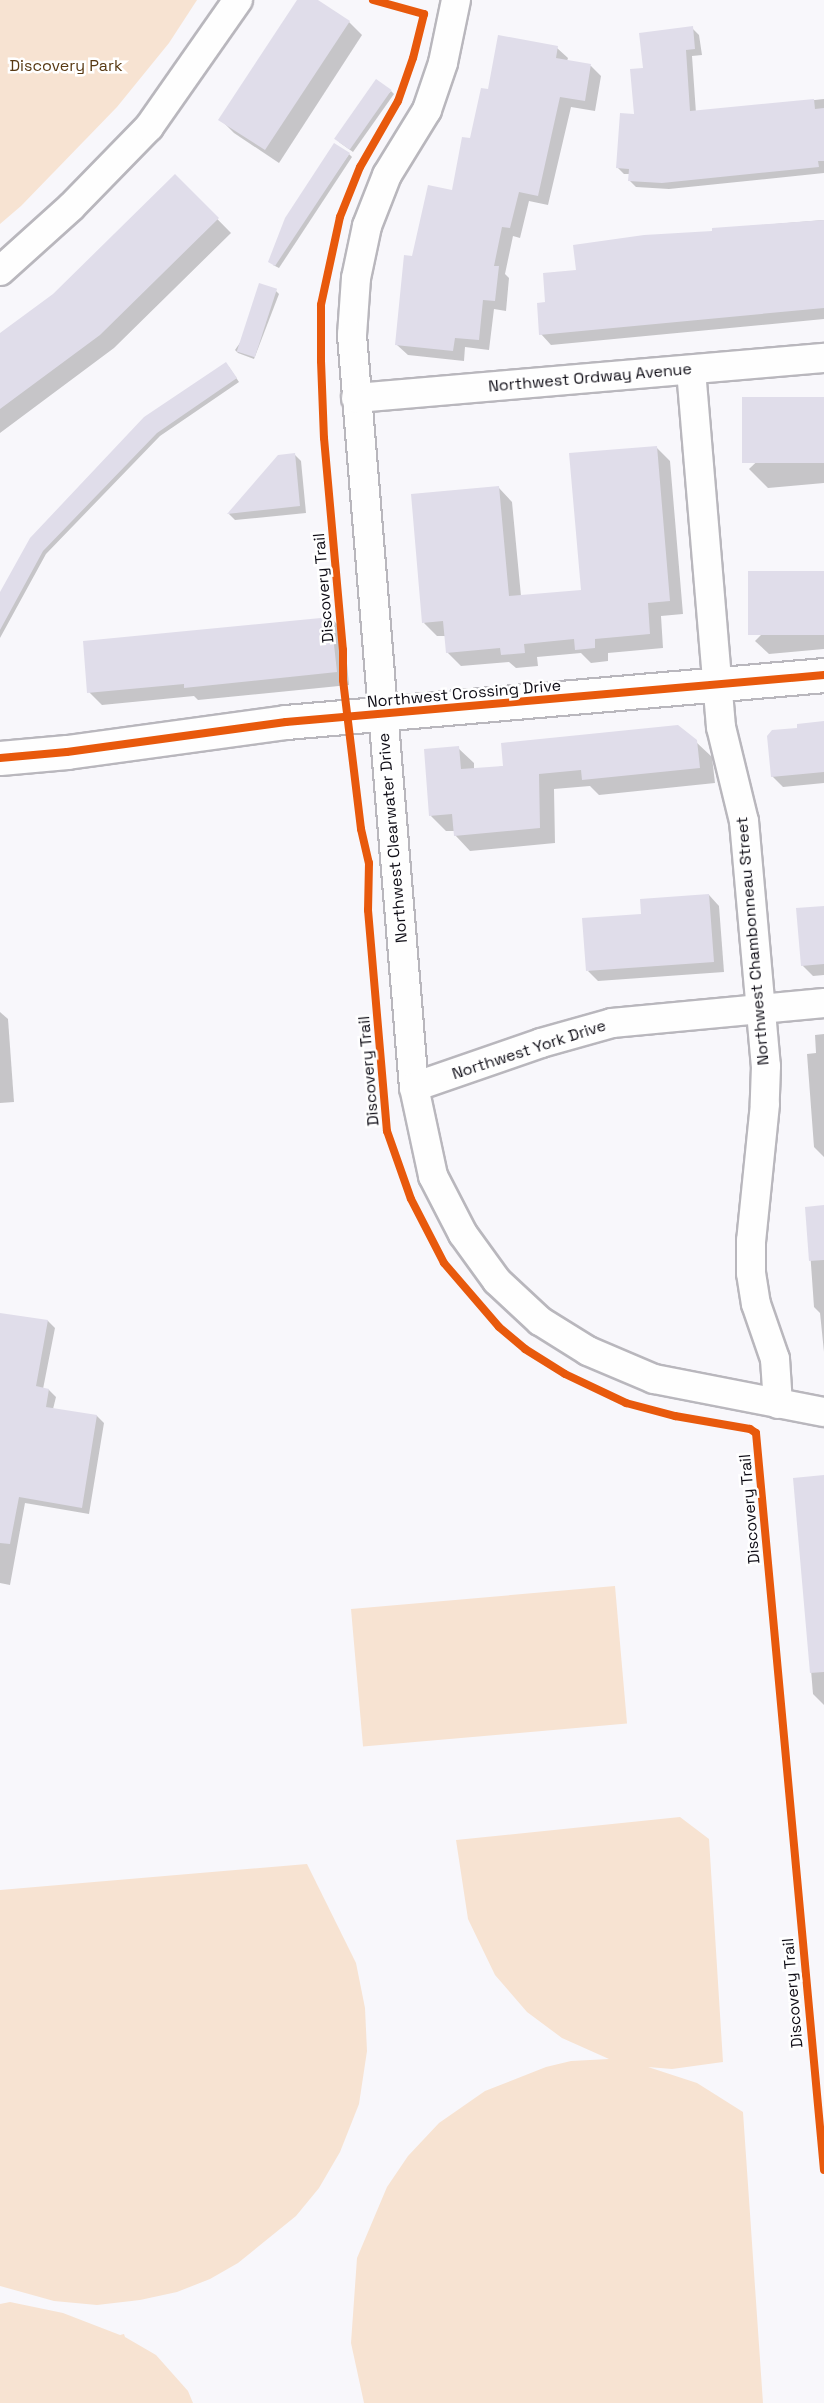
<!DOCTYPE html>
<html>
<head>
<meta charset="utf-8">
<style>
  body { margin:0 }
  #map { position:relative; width:824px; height:2403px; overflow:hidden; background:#f8f7fb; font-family:"Space Grotesk",sans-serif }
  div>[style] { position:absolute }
  .green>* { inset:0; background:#f7e3d2; transform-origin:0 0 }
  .shadow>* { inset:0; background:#0003 }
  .building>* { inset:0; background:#e0ddea; transform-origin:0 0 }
  .roads { filter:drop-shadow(2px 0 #b9b7bd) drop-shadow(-2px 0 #b9b7bd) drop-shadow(0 2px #b9b7bd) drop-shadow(0 -2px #b9b7bd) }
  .minor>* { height:28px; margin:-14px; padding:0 14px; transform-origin:14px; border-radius:14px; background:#fefefe }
  .tertiary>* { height:33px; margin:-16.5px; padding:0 16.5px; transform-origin:16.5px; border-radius:16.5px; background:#fefefe }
  .cycleway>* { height:8px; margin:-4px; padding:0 4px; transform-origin:4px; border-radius:4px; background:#e8590c }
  span { translate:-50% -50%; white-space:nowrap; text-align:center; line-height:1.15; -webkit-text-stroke:5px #fff; paint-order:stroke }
  .park-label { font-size:16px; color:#583913 }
  .street-label { font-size:16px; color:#0f0d16 }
</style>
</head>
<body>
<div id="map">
  <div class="green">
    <i style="clip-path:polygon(0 0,197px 0,169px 43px,117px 107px,21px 206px,0 224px)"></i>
    <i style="left:615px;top:1586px;width:138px;height:265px;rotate:85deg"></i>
    <i style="clip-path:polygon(680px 1817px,709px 1839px,723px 2062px,672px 2069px,648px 2067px,697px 2083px,743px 2112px,763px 2403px,364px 2403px,351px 2343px,357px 2258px,387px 2187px,408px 2156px,439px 2123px,485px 2091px,546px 2067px,571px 2061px,609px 2059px,562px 2038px,527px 2012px,495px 1975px,468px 1919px,456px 1840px)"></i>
    <i style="clip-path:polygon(307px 1864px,356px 1963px,365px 2008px,367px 2051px,359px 2104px,340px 2152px,319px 2188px,296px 2216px,238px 2263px,210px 2279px,177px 2292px,140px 2300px,97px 2305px,54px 2301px,0 2286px,0 1890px)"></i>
    <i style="clip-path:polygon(10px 2302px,63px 2313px,120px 2335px,124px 2334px,125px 2337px,156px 2355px,188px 2391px,193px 2403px,0 2403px,0 2304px)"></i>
  </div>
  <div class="shadow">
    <i style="clip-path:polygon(299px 0,315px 0,349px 22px,362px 35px,279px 163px,234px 133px,220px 119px)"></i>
    <i style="clip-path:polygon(692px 28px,699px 35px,702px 55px,692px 56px,696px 113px,824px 99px,824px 173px,669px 189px,636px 187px,629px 180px,630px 174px,624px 174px,617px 167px,635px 115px,645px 69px)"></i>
    <i style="clip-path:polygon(557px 48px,568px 58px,567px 61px,591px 66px,601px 76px,595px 111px,571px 107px,548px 205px,529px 201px,520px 238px,513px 236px,505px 274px,509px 278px,506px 311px,494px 309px,489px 350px,465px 347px,464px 361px,408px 355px,397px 345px,414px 257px,453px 192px,489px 91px)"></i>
    <i style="clip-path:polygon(391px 91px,394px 94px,353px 152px,339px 142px)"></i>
    <i style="clip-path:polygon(349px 154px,352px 157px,279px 268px,273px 265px)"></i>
    <i style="clip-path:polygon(175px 176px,231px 233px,114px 348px,0 433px,0 335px,54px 295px)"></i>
    <i style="clip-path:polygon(824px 220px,824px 319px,551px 345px,541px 334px,547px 303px,577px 271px,714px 232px,713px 229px)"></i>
    <i style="clip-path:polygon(276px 291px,279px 294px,254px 359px,238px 353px,235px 350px)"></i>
    <i style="clip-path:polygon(229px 367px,239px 382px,160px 436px,46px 554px,0 638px,0 595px,31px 539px)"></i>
    <i style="clip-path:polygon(824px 398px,824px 483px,768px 488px,749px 469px)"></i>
    <i style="clip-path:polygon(656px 447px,670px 461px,683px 614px,661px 616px,663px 648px,608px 653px,608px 661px,591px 663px,581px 653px,537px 657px,538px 666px,516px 668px,509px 662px,461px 666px,447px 652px,446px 636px,437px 636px,424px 623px,499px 488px,512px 502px,521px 596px,582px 591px)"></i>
    <i style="clip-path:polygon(294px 454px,301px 461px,306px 513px,235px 520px,229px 514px,279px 456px)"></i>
    <i style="clip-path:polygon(824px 572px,824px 649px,769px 654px,755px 641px)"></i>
    <i style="clip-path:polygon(331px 618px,344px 631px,349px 685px,198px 700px,194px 696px,102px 705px,89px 692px)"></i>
    <i style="clip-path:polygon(824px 722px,824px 783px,783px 787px,772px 776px,798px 729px)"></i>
    <i style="clip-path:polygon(696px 742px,712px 757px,715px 783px,599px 795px,590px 786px,554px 789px,555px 843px,470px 851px,455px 835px,455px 831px,446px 831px,431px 816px,458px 748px,474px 763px,474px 770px)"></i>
    <i style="clip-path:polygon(709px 895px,719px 906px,724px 972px,598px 981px,588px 971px,643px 916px)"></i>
    <i style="clip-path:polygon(824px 907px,824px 975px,813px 976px,802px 965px)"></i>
    <i style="clip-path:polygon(0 1012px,8px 1019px,14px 1102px,0 1103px)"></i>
    <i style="clip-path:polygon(824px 1034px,824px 1157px,814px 1147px,807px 1054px,816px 1053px,815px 1035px)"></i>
    <i style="clip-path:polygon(824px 1207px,824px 1352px,820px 1313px,814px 1307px,807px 1208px)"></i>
    <i style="clip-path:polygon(0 1314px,48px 1321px,55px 1328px,43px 1389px,49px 1390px,56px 1397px,53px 1409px,97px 1416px,104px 1423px,89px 1514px,25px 1503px,10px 1585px,0 1583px)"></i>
    <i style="clip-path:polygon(824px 1477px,824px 1705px,813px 1694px,795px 1479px)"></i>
  </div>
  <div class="building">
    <i style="clip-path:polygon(297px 0,318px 0,350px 21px,265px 150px,218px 120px)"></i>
    <i style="clip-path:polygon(693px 26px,695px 49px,686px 50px,690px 111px,814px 99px,815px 109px,824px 108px,824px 161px,818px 161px,819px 167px,662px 183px,628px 181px,629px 169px,616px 168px,620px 113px,634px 114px,630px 69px,643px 68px,639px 33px)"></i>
    <i style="clip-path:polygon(498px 35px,558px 46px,556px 58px,591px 64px,585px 101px,560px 97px,538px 196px,519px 192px,510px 228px,502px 227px,494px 266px,499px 266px,495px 301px,483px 300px,479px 340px,455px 338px,453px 351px,395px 345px,404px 255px,412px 256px,428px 185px,452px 190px,462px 137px,470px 138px,481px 88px,488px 89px)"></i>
    <i style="left:376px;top:79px;width:19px;height:73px;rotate:35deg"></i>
    <i style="clip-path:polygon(334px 143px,350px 153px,275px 266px,268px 262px,285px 218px)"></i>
    <i style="clip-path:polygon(175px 174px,219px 218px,100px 335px,0 409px,0 333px,53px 294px)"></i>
    <i style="clip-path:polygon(824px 220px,824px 308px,539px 335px,537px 303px,545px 302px,543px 273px,576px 270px,573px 245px,644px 235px,712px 231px,712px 228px)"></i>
    <i style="left:259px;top:283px;width:19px;height:72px;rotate:18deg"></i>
    <i style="clip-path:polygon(226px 362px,237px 378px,157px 433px,43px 551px,0 630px,0 592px,30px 538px,144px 417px)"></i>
    <i style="left:824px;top:397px;width:66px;height:82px;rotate:90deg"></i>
    <i style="clip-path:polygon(657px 446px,670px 601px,648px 603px,650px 634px,595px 639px,595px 648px,575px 650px,574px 639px,524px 644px,525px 653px,501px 655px,500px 648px,446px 653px,443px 621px,422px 623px,411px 494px,499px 486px,509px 596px,581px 590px,569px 453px)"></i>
    <i style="clip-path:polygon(295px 453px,300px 506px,227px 514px,278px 455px)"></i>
    <i style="left:824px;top:571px;width:64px;height:76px;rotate:90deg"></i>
    <i style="clip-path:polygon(331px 617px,337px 672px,184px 688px,184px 684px,87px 693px,83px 641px)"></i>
    <i style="clip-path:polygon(824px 721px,824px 772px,771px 777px,767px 736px,772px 730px,797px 728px,797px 724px)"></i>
    <i style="clip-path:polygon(678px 725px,697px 740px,700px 768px,582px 780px,581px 770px,539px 774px,540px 828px,454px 836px,452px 814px,429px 816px,424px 749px,459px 746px,461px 769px,503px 766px,501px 743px)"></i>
    <i style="clip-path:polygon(709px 894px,714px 962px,586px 971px,582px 918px,641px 914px,640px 899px)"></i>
    <i style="clip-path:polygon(824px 906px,824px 964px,801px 966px,796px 908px)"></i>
    <i style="clip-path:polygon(824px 1205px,824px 1260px,809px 1261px,805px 1207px)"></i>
    <i style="clip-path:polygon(0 1313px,48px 1320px,36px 1386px,49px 1389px,46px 1407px,97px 1415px,82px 1508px,19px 1497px,10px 1544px,0 1543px)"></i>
    <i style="clip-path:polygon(824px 1475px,824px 1672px,810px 1673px,793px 1478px)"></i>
  </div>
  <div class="roads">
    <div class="minor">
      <i style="left:456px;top:0;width:64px;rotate:101.7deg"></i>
      <i style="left:443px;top:63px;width:50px;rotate:108.8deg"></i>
      <i style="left:427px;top:110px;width:76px;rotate:121.6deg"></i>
      <i style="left:387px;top:175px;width:55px;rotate:111.4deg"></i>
      <i style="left:367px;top:226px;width:53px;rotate:101.9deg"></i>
      <i style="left:356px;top:278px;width:57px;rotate:94deg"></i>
      <i style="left:352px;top:335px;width:755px;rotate:85.29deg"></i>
      <i style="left:414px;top:1087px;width:91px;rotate:77.9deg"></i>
      <i style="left:433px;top:1176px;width:65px;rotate:62.7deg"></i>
      <i style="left:463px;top:1234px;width:58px;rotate:54.1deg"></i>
      <i style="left:497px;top:1281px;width:59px;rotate:42.9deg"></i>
      <i style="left:540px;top:1321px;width:57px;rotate:32deg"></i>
      <i style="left:588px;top:1351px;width:72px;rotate:23deg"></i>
      <i style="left:654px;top:1379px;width:173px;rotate:11deg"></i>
      <i style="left:0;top:271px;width:96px;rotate:-42deg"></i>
      <i style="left:71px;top:207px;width:112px;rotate:-45.7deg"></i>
      <i style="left:149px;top:127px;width:155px;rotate:-55deg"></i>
      <i style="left:691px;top:370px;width:358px;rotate:85.2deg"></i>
      <i style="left:721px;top:727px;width:97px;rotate:76.3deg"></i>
      <i style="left:744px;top:821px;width:246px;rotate:84.9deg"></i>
      <i style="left:766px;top:1066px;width:38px;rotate:92deg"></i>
      <i style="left:765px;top:1104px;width:138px;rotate:95.8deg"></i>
      <i style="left:751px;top:1241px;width:32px;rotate:90deg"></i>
      <i style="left:751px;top:1273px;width:31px;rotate:81deg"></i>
      <i style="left:756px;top:1304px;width:58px;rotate:70.9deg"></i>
      <i style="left:775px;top:1359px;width:45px;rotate:86.2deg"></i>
      <i style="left:356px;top:398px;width:470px;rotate:-4.9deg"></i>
      <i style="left:414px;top:1087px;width:134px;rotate:-19.1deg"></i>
      <i style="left:541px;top:1043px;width:74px;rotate:-15.7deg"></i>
      <i style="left:612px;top:1023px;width:213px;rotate:-5.4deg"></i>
    </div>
    <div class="tertiary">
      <i style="left:0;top:758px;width:67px;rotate:-5.1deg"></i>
      <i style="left:67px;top:752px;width:221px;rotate:-7.8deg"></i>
      <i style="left:286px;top:722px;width:540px;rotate:-4.99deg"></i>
    </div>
  </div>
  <div class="cycleway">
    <i style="left:373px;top:0;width:53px;rotate:15.4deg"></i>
    <i style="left:424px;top:14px;width:45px;rotate:104deg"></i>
    <i style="left:413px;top:58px;width:46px;rotate:109.2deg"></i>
    <i style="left:398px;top:101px;width:76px;rotate:119.9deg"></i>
    <i style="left:360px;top:167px;width:54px;rotate:111.8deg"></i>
    <i style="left:340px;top:217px;width:90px;rotate:102.2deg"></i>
    <i style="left:321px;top:305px;width:56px;rotate:90deg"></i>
    <i style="left:321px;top:361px;width:77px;rotate:87.8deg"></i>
    <i style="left:324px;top:438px;width:213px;rotate:84.9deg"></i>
    <i style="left:343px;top:650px;width:30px;rotate:90deg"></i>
    <i style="left:343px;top:680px;width:150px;rotate:83.1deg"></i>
    <i style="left:361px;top:829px;width:35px;rotate:77deg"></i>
    <i style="left:369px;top:863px;width:47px;rotate:91.2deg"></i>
    <i style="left:368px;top:910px;width:222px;rotate:85.1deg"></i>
    <i style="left:387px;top:1131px;width:72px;rotate:70.6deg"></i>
    <i style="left:411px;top:1199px;width:72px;rotate:62.7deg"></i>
    <i style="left:444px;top:1263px;width:84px;rotate:49.3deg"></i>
    <i style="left:499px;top:1327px;width:34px;rotate:40deg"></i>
    <i style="left:525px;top:1349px;width:47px;rotate:32deg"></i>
    <i style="left:565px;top:1374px;width:68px;rotate:25.4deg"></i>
    <i style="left:626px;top:1403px;width:51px;rotate:14.9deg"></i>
    <i style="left:675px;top:1416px;width:76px;rotate:9.8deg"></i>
    <i style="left:750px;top:1429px;width:7px;rotate:34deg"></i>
    <i style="left:756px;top:1433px;width:740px;rotate:84.73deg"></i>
    <i style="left:0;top:758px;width:67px;rotate:-5.1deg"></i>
    <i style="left:67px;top:752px;width:221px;rotate:-7.8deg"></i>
    <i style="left:286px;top:722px;width:540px;rotate:-4.99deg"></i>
  </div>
  <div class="park-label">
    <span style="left:66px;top:66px">Discovery Park</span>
  </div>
  <div class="street-label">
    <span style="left:590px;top:378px;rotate:-5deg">Northwest Ordway Avenue</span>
    <span style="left:324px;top:588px;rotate:-95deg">Discovery Trail</span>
    <span style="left:464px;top:694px;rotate:-5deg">Northwest Crossing Drive</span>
    <span style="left:393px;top:838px;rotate:-95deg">Northwest Clearwater Drive</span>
    <span style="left:753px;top:941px;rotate:-95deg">Northwest Chambonneau Street</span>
    <span style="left:529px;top:1050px;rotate:-18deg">Northwest York Drive</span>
    <span style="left:369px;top:1071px;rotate:-95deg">Discovery Trail</span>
    <span style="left:750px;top:1509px;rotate:-95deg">Discovery Trail</span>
    <span style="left:793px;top:1993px;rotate:-95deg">Discovery Trail</span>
  </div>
</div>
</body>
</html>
